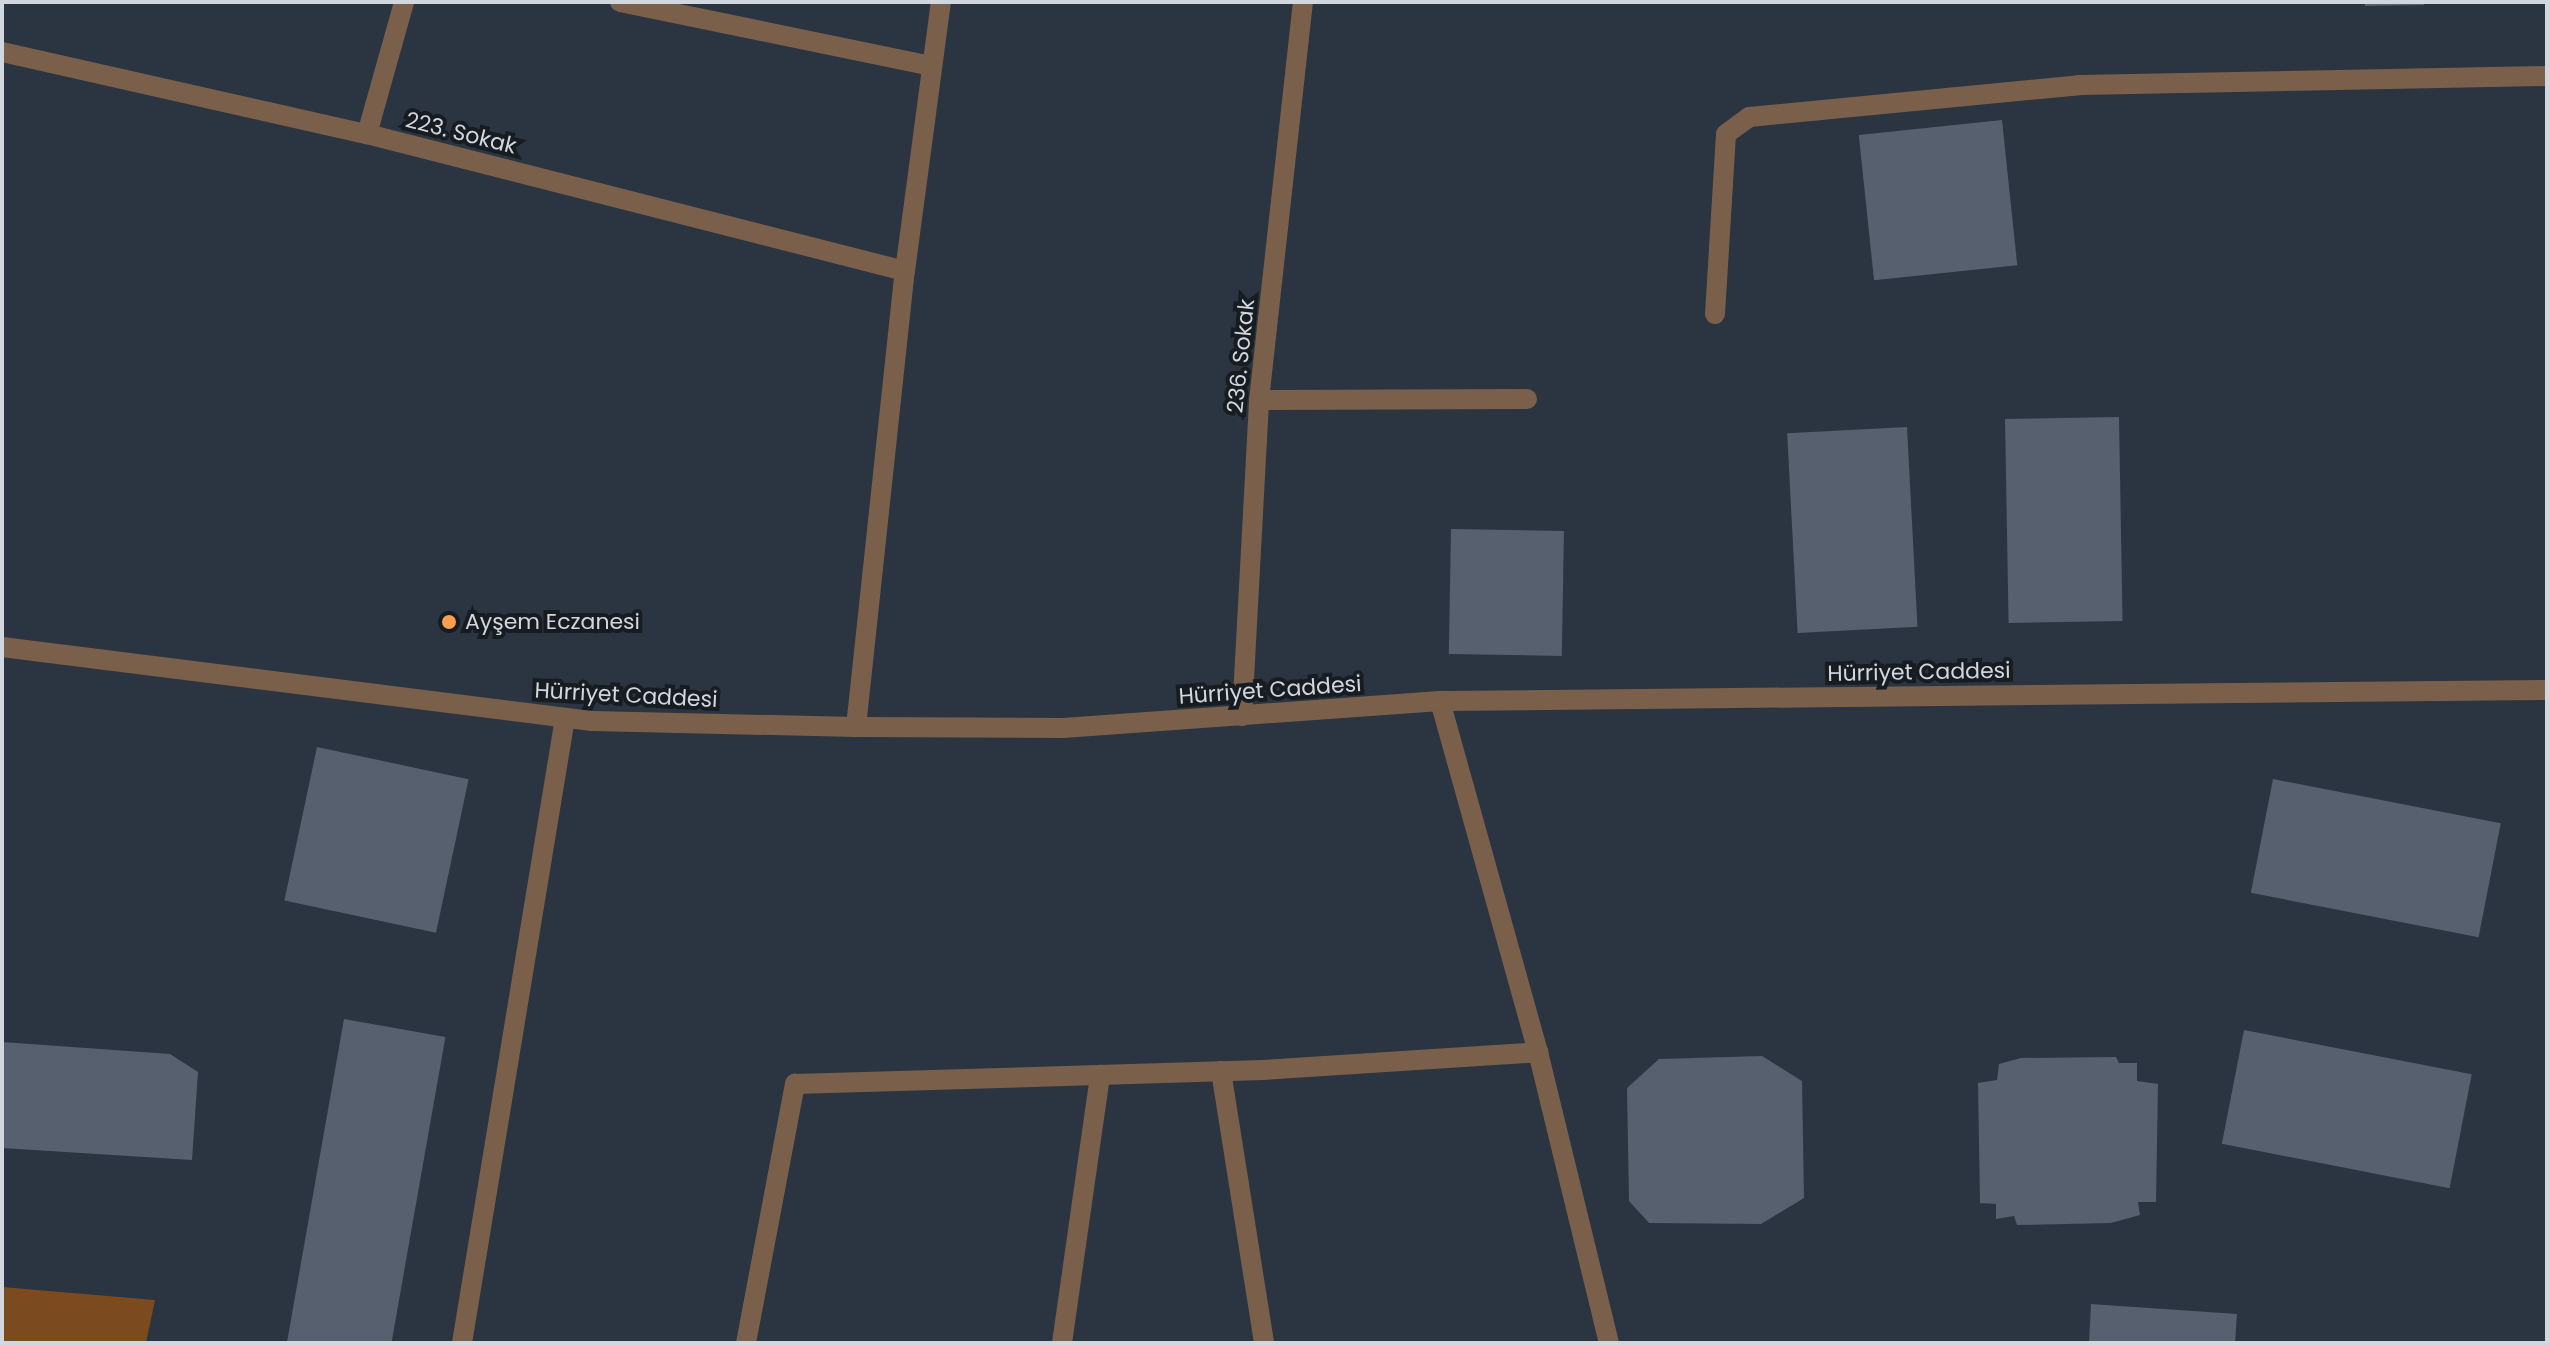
<!DOCTYPE html>
<html>
<head>
<meta charset="utf-8">
<style>
  body { margin:0 }
  #map { position:relative; width:2549px; height:1345px; overflow:hidden; background:#2b3441; font-family:Poppins,sans-serif }
  div>[style] { position:absolute }
  .green>* { inset:0; background:#7b4b1f }
  .building>* { inset:0; background:#56606e; transform-origin:0 0 }
  .minor>* { height:20px; margin:-10px; padding:0 10px; transform-origin:10px; border-radius:10px; background:#7a604b }
  .tertiary>* { height:20px; margin:-10px; padding:0 10px; transform-origin:10px; border-radius:10px; background:#7a604b }
  .dots>* { width:22px; height:22px; translate:-50% -50%; box-sizing:border-box; border:4px solid #171c21; border-radius:50% }
  span { translate:-50% -50%; white-space:nowrap; text-align:center; line-height:1.15; -webkit-text-stroke:8px #171c21; paint-order:stroke }
  .street-label { font-size:22px; color:#d1d7df }
  .poi-label { font-size:22px; color:#d1d7df }
  .left { translate:0 -50%; text-align:left }
  .frame { position:absolute; inset:0; border:4px solid #d1d7df; pointer-events:none }
</style>
</head>
<body>
<div id="map">
  <div class="green">
    <i style="clip-path:polygon(2px 1287px,155px 1300px,146px 1343px,2px 1343px)"></i>
  </div>
  <div class="building">
    <i style="clip-path:polygon(2365px 2px,2424px 2px,2424px 5px,2365px 6px)"></i>
    <i style="left:2002px;top:120px;width:146px;height:144px;rotate:84deg"></i>
    <i style="left:2119px;top:417px;width:204px;height:114px;rotate:89deg"></i>
    <i style="left:1907px;top:427px;width:200px;height:120px;rotate:87deg"></i>
    <i style="left:1451px;top:529px;width:113px;height:125px;rotate:1deg"></i>
    <i style="left:317px;top:747px;width:155px;height:157px;rotate:12deg"></i>
    <i style="left:2273px;top:779px;width:232px;height:116px;rotate:11deg"></i>
    <i style="left:344px;top:1019px;width:103px;height:329px;rotate:10deg"></i>
    <i style="left:2244px;top:1030px;width:232px;height:116px;rotate:11deg"></i>
    <i style="clip-path:polygon(2px 1042px,170px 1054px,198px 1072px,192px 1160px,2px 1148px)"></i>
    <i style="clip-path:polygon(1762px 1056px,1802px 1081px,1804px 1198px,1761px 1224px,1649px 1223px,1629px 1201px,1627px 1088px,1659px 1059px)"></i>
    <i style="clip-path:polygon(2116px 1057px,2119px 1063px,2137px 1063px,2137px 1081px,2158px 1084px,2156px 1202px,2138px 1202px,2140px 1215px,2111px 1223px,2017px 1225px,2014px 1216px,1996px 1219px,1996px 1204px,1980px 1203px,1978px 1083px,1997px 1080px,1999px 1064px,2021px 1058px)"></i>
    <i style="clip-path:polygon(2091px 1304px,2237px 1314px,2235px 1343px,2089px 1343px)"></i>
  </div>
  <div class="minor">
    <i style="left:620px;top:2px;width:318px;rotate:11.6deg"></i>
    <i style="left:2px;top:52px;width:374px;rotate:12.7deg"></i>
    <i style="left:367px;top:134px;width:555px;rotate:14.29deg"></i>
    <i style="left:367px;top:134px;width:137px;rotate:-74.3deg"></i>
    <i style="left:1715px;top:314px;width:180px;rotate:-86.5deg"></i>
    <i style="left:1726px;top:134px;width:29px;rotate:-36deg"></i>
    <i style="left:1749px;top:117px;width:332px;rotate:-5.5deg"></i>
    <i style="left:2079px;top:85px;width:468px;rotate:-1.1deg"></i>
    <i style="left:1259px;top:400px;width:268px;rotate:-0.2deg"></i>
    <i style="left:1440px;top:701px;width:364px;rotate:74.4deg"></i>
    <i style="left:1538px;top:1052px;width:300px;rotate:76.3deg"></i>
    <i style="left:1242px;top:716px;width:316px;rotate:-86.9deg"></i>
    <i style="left:1259px;top:400px;width:400px;rotate:-83.7deg"></i>
    <i style="left:856px;top:727px;width:459px;rotate:-83.9deg"></i>
    <i style="left:905px;top:271px;width:271px;rotate:-82.4deg"></i>
    <i style="left:1221px;top:1071px;width:275px;rotate:81deg"></i>
    <i style="left:462px;top:1343px;width:633px;rotate:-80.64deg"></i>
    <i style="left:746px;top:1343px;width:264px;rotate:-79.3deg"></i>
    <i style="left:795px;top:1084px;width:468px;rotate:-1.7deg"></i>
    <i style="left:1263px;top:1070px;width:276px;rotate:-3.7deg"></i>
    <i style="left:1062px;top:1343px;width:271px;rotate:-81.9deg"></i>
  </div>
  <div class="tertiary">
    <i style="left:2px;top:647px;width:595px;rotate:7.15deg"></i>
    <i style="left:592px;top:721px;width:264px;rotate:1.3deg"></i>
    <i style="left:856px;top:727px;width:207px;rotate:0.3deg"></i>
    <i style="left:1063px;top:728px;width:378px;rotate:-4.1deg"></i>
    <i style="left:1440px;top:701px;width:1107px;rotate:-0.57deg"></i>
  </div>
  <div class="dots">
    <i style="left:449px;top:622px;background:#fa9f4e"></i>
  </div>
  <div class="street-label">
    <span style="left:461px;top:133px;rotate:14deg">223. Sokak</span>
    <span style="left:1241px;top:356px;rotate:-84deg">236. Sokak</span>
    <span style="left:1919px;top:672px;rotate:-1deg">Hürriyet Caddesi</span>
    <span style="left:1270px;top:690px;rotate:-4deg">Hürriyet Caddesi</span>
    <span style="left:626px;top:695px;rotate:3deg">Hürriyet Caddesi</span>
  </div>
  <div class="poi-label">
    <span class="left" style="left:465px;top:622px">Ayşem Eczanesi</span>
  </div>
  <div class="frame"></div>
</div>
</body>
</html>
